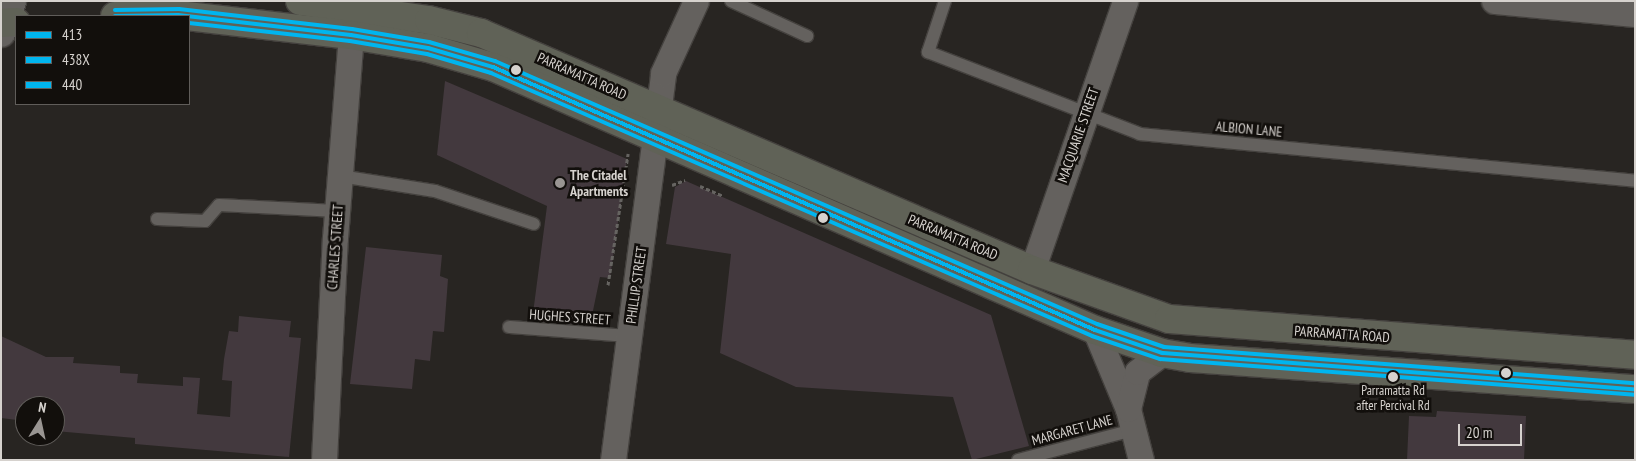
<!DOCTYPE html>
<html>
<head>
<meta charset="utf-8">
<style>
  body { margin:0 }
  #map { position:relative; width:1636px; height:461px; overflow:hidden; background:#282522; font-family:"PT Sans Narrow",sans-serif }
  div>[style] { position:absolute }
  .building>* { inset:0; background:#43393e }
  .path>* { height:3px; margin-top:-1.5px; transform-origin:0; background:repeating-linear-gradient(90deg,#666461 0 4px,transparent 0 6.5px) }
  .roads { filter:drop-shadow(1px 0 #44413e) drop-shadow(-1px 0 #44413e) drop-shadow(0 1px #44413e) drop-shadow(0 -1px #44413e) }
  .service>* { height:12px; margin:-6px; padding:0 6px; transform-origin:6px; border-radius:6px; background:#64615e }
  .minor>* { height:25px; margin:-12.5px; padding:0 12.5px; transform-origin:12.5px; border-radius:12.5px; background:#64615e }
  .secondary>* { height:28px; margin:-14px; padding:0 14px; transform-origin:14px; border-radius:14px; background:#64615e }
  .trunk>* { height:28px; margin:-14px; padding:0 14px; transform-origin:14px; border-radius:14px; background:#606257 }
  .bus-1>* { height:4px; margin:-2px; padding:0 2px; transform-origin:2px; border-radius:2px; background:#00b5ef }
  .bus-2>* { height:4px; margin:-2px; padding:0 2px; transform-origin:2px; border-radius:2px; background:#00b5ef }
  .bus-3>* { height:4px; margin:-2px; padding:0 2px; transform-origin:2px; border-radius:2px; background:#00b5ef }
  .dots>* { width:14px; height:14px; translate:-50% -50%; box-sizing:border-box; border:2px solid #120f0c; border-radius:50% }
  span { translate:-50% -50%; white-space:nowrap; text-align:center; line-height:1.15; -webkit-text-stroke:5px #120f0c; paint-order:stroke }
  .bus-label { font-size:13px; color:#d6d2ce }
  .street-label { font-size:14px; color:#d6d2ce }
  .poi-label { font-size:14px; color:#d6d2ce; font-weight:700 }
  .left { translate:0 -50%; text-align:left }
  .frame { position:absolute; inset:0; border:2px solid #d6d2ce; pointer-events:none }
  .legend { position:absolute; left:15px; top:15px; width:175px; height:90px; box-sizing:border-box; background:#120f0c; border:1px solid #605d5a; margin:0; padding:6px 9px; list-style:none; font-size:15px; color:#d6d2ce }
  .legend li { display:flex; align-items:center; gap:10px; height:25px }
  .legend b { width:25px; border:1px solid #605d5a }
  .north { position:absolute; left:15px; top:396px; width:50px; height:50px; box-sizing:border-box; background:#120f0c; border:1px solid #605d5a; border-radius:50%; rotate:10deg; font-size:14px; font-weight:700; line-height:20px; text-align:center; color:#d6d2ce }
  .north::after { content:''; display:block; margin:auto; width:18px; height:22px; background:#999592; clip-path:polygon(50% 0,100% 100%,50% 72%,0 100%) }
  .scale { position:absolute; left:1458px; top:424px; width:64px; height:22px; box-sizing:border-box; border:2px solid #d6d2ce; border-top:0; padding-left:6px; font-size:15px; line-height:18px; white-space:nowrap; color:#d6d2ce; -webkit-text-stroke:4px #120f0c; paint-order:stroke }
</style>
</head>
<body>
<div id="map">
  <div class="building">
    <i style="clip-path:polygon(445px 81px,627px 159px,610px 278px,600px 277px,590px 325px,532px 321px,547px 206px,437px 155px)"></i>
    <i style="clip-path:polygon(686px 181px,991px 315px,1029px 446px,972px 460px,953px 397px,796px 387px,720px 353px,731px 254px,666px 244px,675px 187px)"></i>
    <i style="clip-path:polygon(366px 247px,442px 255px,440px 276px,448px 279px,444px 332px,433px 331px,430px 361px,415px 359px,412px 389px,350px 384px)"></i>
    <i style="clip-path:polygon(239px 316px,291px 321px,289px 337px,301px 338px,289px 457px,135px 444px,135px 438px,55px 431px,55px 406px,25px 406px,25px 421px,1px 418px,1px 336px,46px 357px,74px 357px,73px 363px,120px 366px,120px 373px,138px 374px,137px 383px,183px 386px,183px 377px,200px 378px,197px 414px,230px 417px,232px 381px,222px 380px,224px 359px,229px 331px,238px 332px)"></i>
    <i style="clip-path:polygon(1437px 411px,1526px 416px,1524px 460px,1407px 460px,1409px 416px,1436px 417px)"></i>
  </div>
  <div class="path">
    <i style="left:672px;top:185px;width:14px;rotate:-21deg"></i>
    <i style="left:700px;top:186px;width:25px;rotate:23deg"></i>
    <i style="left:608px;top:285px;width:133px;rotate:-81.3deg"></i>
  </div>
  <div class="roads">
    <div class="service">
      <i style="left:731px;top:1px;width:84px;rotate:24.7deg"></i>
      <i style="left:945px;top:1px;width:54px;rotate:108.4deg"></i>
      <i style="left:928px;top:52px;width:227px;rotate:21.1deg"></i>
      <i style="left:1140px;top:134px;width:497px;rotate:5.4deg"></i>
      <i style="left:340px;top:176px;width:96px;rotate:9deg"></i>
      <i style="left:435px;top:191px;width:104px;rotate:18.4deg"></i>
      <i style="left:157px;top:219px;width:48px;rotate:2.4deg"></i>
      <i style="left:205px;top:221px;width:21px;rotate:-49deg"></i>
      <i style="left:219px;top:205px;width:118px;rotate:2.9deg"></i>
      <i style="left:509px;top:327px;width:120px;rotate:4.3deg"></i>
      <i style="left:1018px;top:460px;width:119px;rotate:-14.6deg"></i>
    </div>
    <div class="minor">
      <i style="left:1494px;top:1px;width:142px;rotate:5.3deg"></i>
      <i style="left:1032px;top:270px;width:285px;rotate:-70.9deg"></i>
      <i style="left:1095px;top:330px;width:86px;rotate:67.3deg"></i>
      <i style="left:1128px;top:409px;width:53px;rotate:75.7deg"></i>
      <i style="left:1128px;top:409px;width:38px;rotate:-76deg"></i>
      <i style="left:1137px;top:372px;width:31px;rotate:-37deg"></i>
      <i style="left:324px;top:460px;width:222px;rotate:-87.2deg"></i>
      <i style="left:335px;top:238px;width:204px;rotate:-85.5deg"></i>
      <i style="left:613px;top:460px;width:390px;rotate:-82.6deg"></i>
      <i style="left:663px;top:73px;width:79px;rotate:-65.4deg"></i>
    </div>
    <div class="secondary">
      <i style="left:1px;top:33px;width:34px;rotate:-71deg"></i>
    </div>
    <div class="trunk">
      <i style="left:300px;top:1px;width:130px;rotate:8.4deg"></i>
      <i style="left:429px;top:20px;width:54px;rotate:14deg"></i>
      <i style="left:481px;top:33px;width:600px;rotate:23.27deg"></i>
      <i style="left:1032px;top:270px;width:145px;rotate:19.7deg"></i>
      <i style="left:1169px;top:319px;width:467px;rotate:4.4deg"></i>
      <i style="left:115px;top:16px;width:63px;rotate:-0.9deg"></i>
      <i style="left:178px;top:15px;width:174px;rotate:6.6deg"></i>
      <i style="left:351px;top:35px;width:78px;rotate:9.6deg"></i>
      <i style="left:428px;top:48px;width:68px;rotate:16.3deg"></i>
      <i style="left:493px;top:67px;width:657px;rotate:23.6deg"></i>
      <i style="left:1095px;top:330px;width:71px;rotate:18.9deg"></i>
      <i style="left:1162px;top:353px;width:28px;rotate:10deg"></i>
      <i style="left:1190px;top:358px;width:446px;rotate:4deg"></i>
      <i style="left:1px;top:23px;width:15px;rotate:-4deg"></i>
    </div>
  </div>
  <div class="bus-1">
    <i style="left:115px;top:16px;width:63px;rotate:-0.9deg"></i>
    <i style="left:178px;top:15px;width:174px;rotate:6.6deg"></i>
    <i style="left:351px;top:35px;width:78px;rotate:9.6deg"></i>
    <i style="left:428px;top:48px;width:68px;rotate:16.3deg"></i>
    <i style="left:493px;top:67px;width:657px;rotate:23.6deg"></i>
    <i style="left:1095px;top:330px;width:71px;rotate:18.9deg"></i>
    <i style="left:1162px;top:353px;width:474px;rotate:4.4deg"></i>
  </div>
  <div class="bus-2">
    <i style="left:189px;top:23px;width:162px;rotate:6.4deg"></i>
    <i style="left:350px;top:41px;width:78px;rotate:9.6deg"></i>
    <i style="left:427px;top:54px;width:67px;rotate:16.5deg"></i>
    <i style="left:491px;top:73px;width:656px;rotate:23.63deg"></i>
    <i style="left:1092px;top:336px;width:72px;rotate:18.7deg"></i>
    <i style="left:1160px;top:359px;width:476px;rotate:4.3deg"></i>
  </div>
  <div class="bus-3">
    <i style="left:115px;top:10px;width:64px;rotate:-0.9deg"></i>
    <i style="left:179px;top:9px;width:174px;rotate:6.6deg"></i>
    <i style="left:352px;top:29px;width:78px;rotate:9.6deg"></i>
    <i style="left:429px;top:42px;width:69px;rotate:16.1deg"></i>
    <i style="left:495px;top:61px;width:657px;rotate:23.6deg"></i>
    <i style="left:1097px;top:324px;width:71px;rotate:18.9deg"></i>
    <i style="left:1164px;top:347px;width:472px;rotate:4.4deg"></i>
  </div>
  <div class="dots">
    <i style="left:516px;top:70px;background:#d6d2ce"></i>
    <i style="left:560px;top:183px;background:#999592"></i>
    <i style="left:823px;top:218px;background:#d6d2ce"></i>
    <i style="left:1506px;top:373px;background:#d6d2ce"></i>
    <i style="left:1393px;top:377px;background:#d6d2ce"></i>
  </div>
  <div class="bus-label">
    <span style="left:1393px;top:399px">Parramatta Rd<br>after Percival Rd</span>
  </div>
  <div class="street-label">
    <span style="left:582px;top:76px;rotate:24deg">PARRAMATTA ROAD</span>
    <span style="left:1249px;top:129px;rotate:5deg">ALBION LANE</span>
    <span style="left:1078px;top:135px;rotate:-71deg">MACQUARIE STREET</span>
    <span style="left:953px;top:237px;rotate:23deg">PARRAMATTA ROAD</span>
    <span style="left:335px;top:247px;rotate:-86deg">CHARLES STREET</span>
    <span style="left:636px;top:285px;rotate:-82deg">PHILLIP STREET</span>
    <span style="left:570px;top:317px;rotate:4deg">HUGHES STREET</span>
    <span style="left:1342px;top:334px;rotate:4deg">PARRAMATTA ROAD</span>
    <span style="left:1072px;top:430px;rotate:-15deg">MARGARET LANE</span>
  </div>
  <div class="poi-label">
    <span class="left" style="left:570px;top:183px">The Citadel<br>Apartments</span>
  </div>
  <div class="frame"></div>
  <ul class="legend">
  <li><b style="height:6px;background:#00b5ef"></b>413</li>
  <li><b style="height:6px;background:#00b5ef"></b>438X</li>
  <li><b style="height:6px;background:#00b5ef"></b>440</li>
  </ul>
  <div class="north">N</div>
  <div class="scale">20 m</div>
</div>
</body>
</html>
